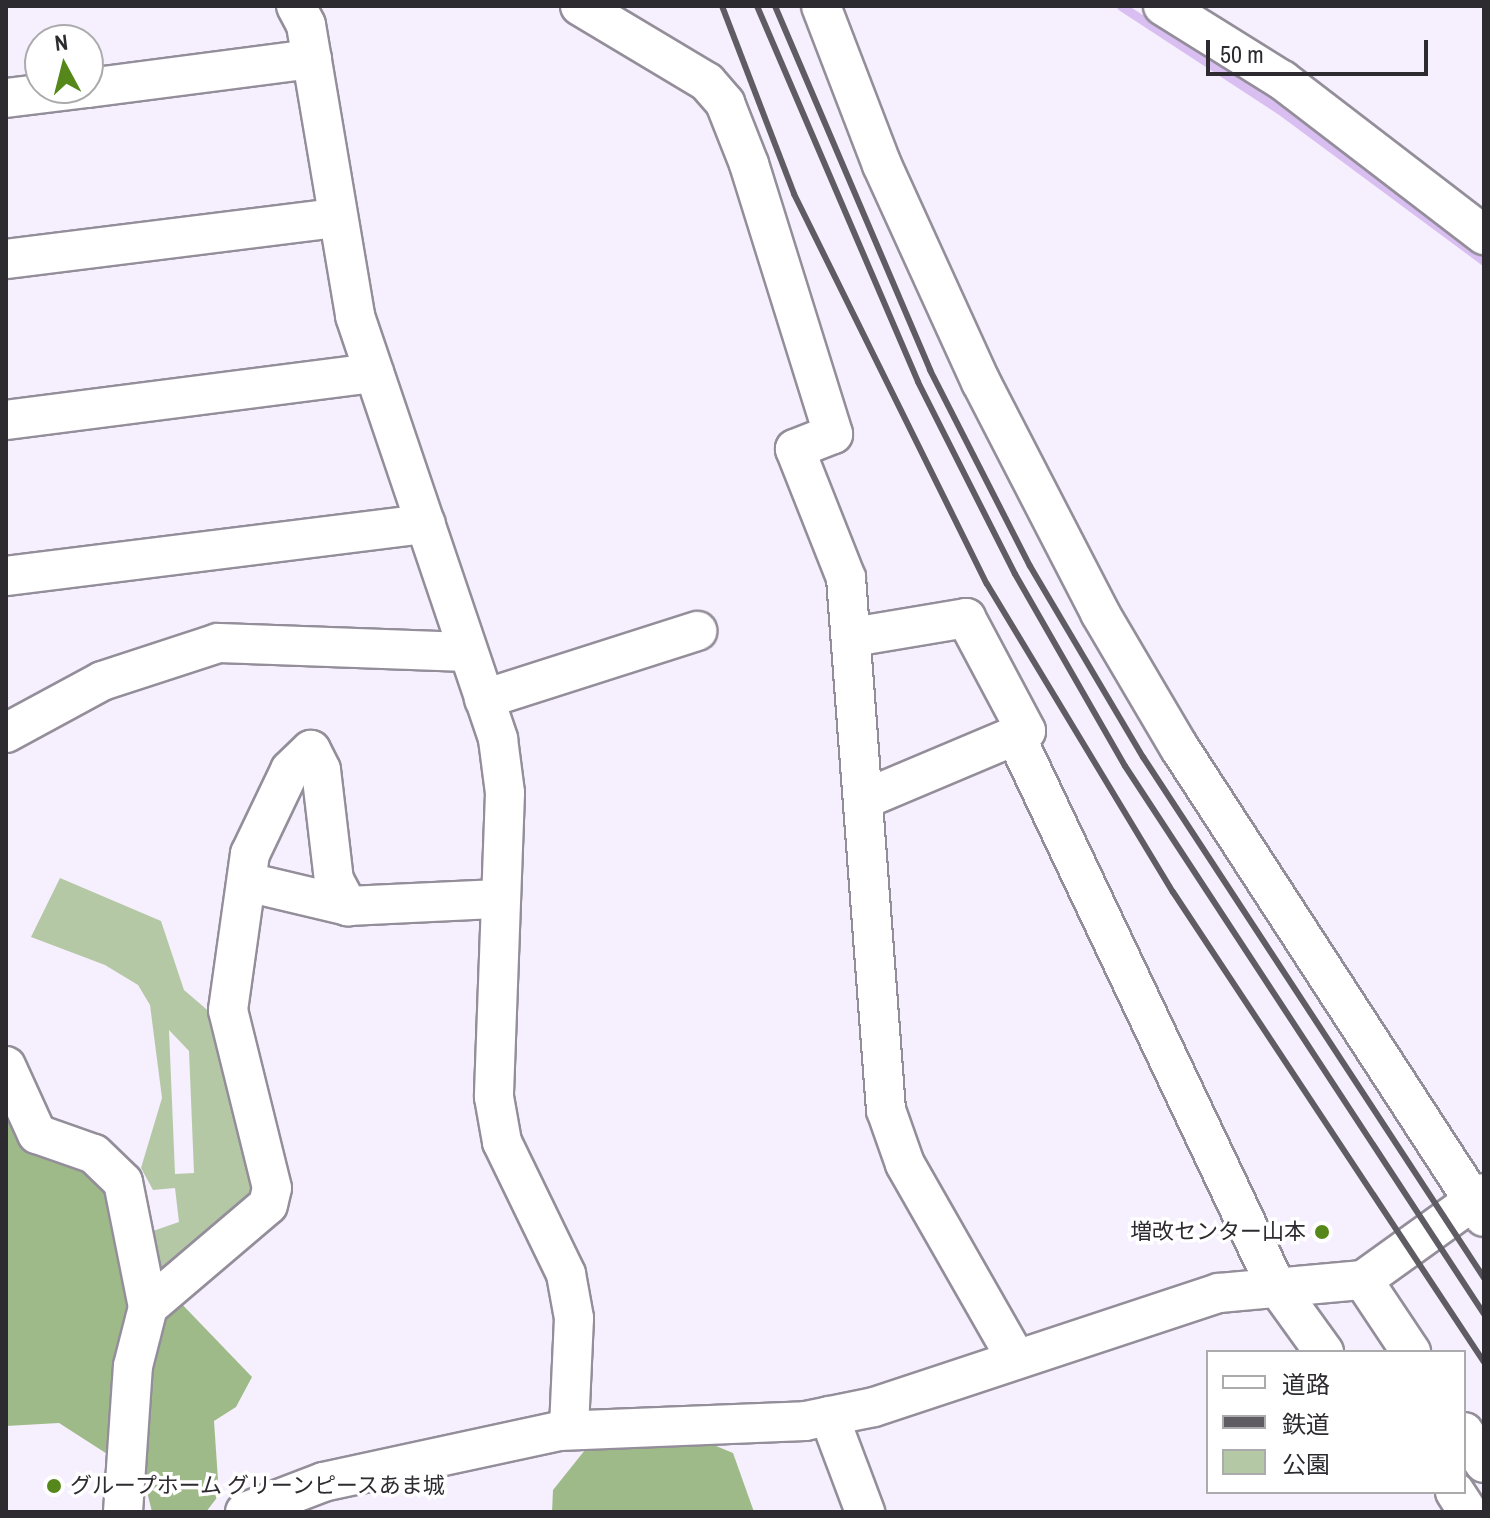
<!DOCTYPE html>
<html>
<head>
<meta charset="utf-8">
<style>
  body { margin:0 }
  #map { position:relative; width:1490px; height:1518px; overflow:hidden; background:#f6effd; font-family:"Archivo Narrow","Noto Sans JP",sans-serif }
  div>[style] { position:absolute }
  .green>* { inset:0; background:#b5c8a6 }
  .forest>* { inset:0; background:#9fba89 }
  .stream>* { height:9px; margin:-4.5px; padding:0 4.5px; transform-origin:4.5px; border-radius:4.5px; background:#d8bef1 }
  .roads { filter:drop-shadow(2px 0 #948e9a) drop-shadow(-2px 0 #948e9a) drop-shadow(0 2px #948e9a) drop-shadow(0 -2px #948e9a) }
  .minor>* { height:38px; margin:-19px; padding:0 19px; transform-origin:19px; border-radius:19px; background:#fff }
  .rail>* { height:6px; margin:-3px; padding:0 3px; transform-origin:3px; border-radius:3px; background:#5f5c63 }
  .dots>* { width:22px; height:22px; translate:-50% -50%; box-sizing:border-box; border:4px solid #fff; border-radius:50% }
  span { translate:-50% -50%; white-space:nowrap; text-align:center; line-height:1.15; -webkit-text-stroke:7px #fff; paint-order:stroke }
  .poi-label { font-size:22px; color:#2d2b30 }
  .right { translate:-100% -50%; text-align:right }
  .left { translate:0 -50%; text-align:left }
  .frame { position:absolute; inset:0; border:8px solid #2d2b30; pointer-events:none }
  .legend { position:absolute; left:1206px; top:1350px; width:260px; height:144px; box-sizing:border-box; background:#fff; border:2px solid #abaaac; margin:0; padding:10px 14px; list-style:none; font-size:24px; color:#2d2b30 }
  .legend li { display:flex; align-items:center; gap:16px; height:40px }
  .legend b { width:40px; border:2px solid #abaaac }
  .north { position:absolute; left:24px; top:24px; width:80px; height:80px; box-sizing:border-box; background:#fff; border:2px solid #abaaac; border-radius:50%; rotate:353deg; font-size:22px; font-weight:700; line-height:32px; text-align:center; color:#2d2b30 }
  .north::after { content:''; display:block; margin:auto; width:28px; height:36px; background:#56871b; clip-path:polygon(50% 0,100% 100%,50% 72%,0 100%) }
  .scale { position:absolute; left:1206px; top:40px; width:222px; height:36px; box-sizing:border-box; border:4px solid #2d2b30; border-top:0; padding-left:10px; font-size:24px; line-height:28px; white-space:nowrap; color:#2d2b30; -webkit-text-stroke:6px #fff; paint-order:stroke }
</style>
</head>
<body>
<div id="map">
  <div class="green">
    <i style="clip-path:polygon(evenodd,60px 878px,161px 921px,184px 990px,219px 1020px,266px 1192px,156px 1275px,150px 1232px,179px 1222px,175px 1188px,153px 1190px,141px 1168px,162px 1098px,150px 1005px,138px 985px,105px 965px,31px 937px,60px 878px,169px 1030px,189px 1051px,194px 1173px,175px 1174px,169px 1030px)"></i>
  </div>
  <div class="forest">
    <i style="clip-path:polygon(6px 1098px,107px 1171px,138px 1308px,115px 1459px,59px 1423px,6px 1426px)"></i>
    <i style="clip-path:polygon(175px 1297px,252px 1377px,236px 1407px,214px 1421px,219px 1495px,206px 1512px,152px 1512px,137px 1450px,145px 1352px)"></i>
    <i style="clip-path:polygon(704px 1441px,733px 1453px,754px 1512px,552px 1512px,553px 1490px,589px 1445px)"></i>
  </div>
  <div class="stream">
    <i style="left:1121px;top:6px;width:190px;rotate:33.2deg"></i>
    <i style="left:1280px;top:110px;width:254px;rotate:36.5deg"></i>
  </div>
  <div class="roads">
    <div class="minor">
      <i style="left:296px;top:6px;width:21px;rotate:62deg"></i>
      <i style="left:306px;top:25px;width:295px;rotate:80.4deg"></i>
      <i style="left:355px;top:316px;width:447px;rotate:71.3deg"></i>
      <i style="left:498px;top:739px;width:54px;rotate:82.6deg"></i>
      <i style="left:505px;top:793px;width:304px;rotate:92.1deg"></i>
      <i style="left:494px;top:1097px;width:46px;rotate:79.9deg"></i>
      <i style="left:502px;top:1142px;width:147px;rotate:64.1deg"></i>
      <i style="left:566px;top:1274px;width:45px;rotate:79.7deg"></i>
      <i style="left:574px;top:1318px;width:111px;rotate:92.6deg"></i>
      <i style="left:580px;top:6px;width:148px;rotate:30.9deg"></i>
      <i style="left:707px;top:82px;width:28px;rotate:49deg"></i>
      <i style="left:725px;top:103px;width:66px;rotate:68.5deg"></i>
      <i style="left:749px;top:164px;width:283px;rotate:72.7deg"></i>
      <i style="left:833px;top:434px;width:41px;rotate:158.5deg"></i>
      <i style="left:795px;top:449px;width:139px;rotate:68.4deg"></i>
      <i style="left:846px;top:578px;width:534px;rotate:85.7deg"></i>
      <i style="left:886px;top:1110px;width:57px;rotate:70.6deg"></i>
      <i style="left:905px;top:1164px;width:220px;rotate:60.3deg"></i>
      <i style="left:821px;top:6px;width:170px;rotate:69deg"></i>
      <i style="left:882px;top:165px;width:239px;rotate:65.5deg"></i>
      <i style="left:981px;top:382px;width:260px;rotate:62.7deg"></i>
      <i style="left:1100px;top:613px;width:156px;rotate:59.5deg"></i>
      <i style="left:1179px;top:747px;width:560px;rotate:57.02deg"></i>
      <i style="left:1163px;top:6px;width:140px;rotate:31.9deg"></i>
      <i style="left:1282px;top:80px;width:255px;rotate:37.5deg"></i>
      <i style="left:88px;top:88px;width:226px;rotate:-7.4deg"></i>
      <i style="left:6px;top:98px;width:82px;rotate:-7deg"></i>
      <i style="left:6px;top:259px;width:334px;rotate:-7.1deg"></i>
      <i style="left:6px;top:420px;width:371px;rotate:-7.3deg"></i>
      <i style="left:6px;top:576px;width:423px;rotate:-7.1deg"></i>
      <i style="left:853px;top:637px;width:115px;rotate:-9.5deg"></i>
      <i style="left:966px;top:618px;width:128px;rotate:62deg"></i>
      <i style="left:1026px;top:731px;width:175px;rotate:157.1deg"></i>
      <i style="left:484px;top:699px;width:224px;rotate:-17.7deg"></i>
      <i style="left:6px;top:733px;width:109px;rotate:-28.4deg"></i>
      <i style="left:102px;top:681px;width:122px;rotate:-18.1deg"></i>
      <i style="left:218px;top:643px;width:250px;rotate:2.1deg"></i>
      <i style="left:1015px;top:735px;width:607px;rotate:64.66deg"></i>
      <i style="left:1275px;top:1284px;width:84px;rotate:54.2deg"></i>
      <i style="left:247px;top:882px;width:104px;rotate:13.4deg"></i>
      <i style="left:348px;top:906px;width:151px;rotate:-2.7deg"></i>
      <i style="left:6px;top:1066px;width:75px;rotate:65.5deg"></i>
      <i style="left:37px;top:1134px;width:60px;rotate:19.3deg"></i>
      <i style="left:94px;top:1154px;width:40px;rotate:44deg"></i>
      <i style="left:123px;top:1182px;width:127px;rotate:78.7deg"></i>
      <i style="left:1363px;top:1280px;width:87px;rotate:56.3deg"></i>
      <i style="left:829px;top:1416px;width:103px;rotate:69.4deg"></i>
      <i style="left:1464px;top:1432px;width:37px;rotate:57deg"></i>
      <i style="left:1455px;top:1492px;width:24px;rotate:57deg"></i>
      <i style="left:123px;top:1512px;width:146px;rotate:-86.1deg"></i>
      <i style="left:133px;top:1366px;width:61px;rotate:-75.7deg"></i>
      <i style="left:148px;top:1307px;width:157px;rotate:-40.4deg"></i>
      <i style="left:268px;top:1205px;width:17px;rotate:-77deg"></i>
      <i style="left:272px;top:1188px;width:183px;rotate:-103.9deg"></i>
      <i style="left:228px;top:1010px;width:158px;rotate:-82deg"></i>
      <i style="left:250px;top:854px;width:93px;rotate:-64.5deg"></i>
      <i style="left:290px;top:770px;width:29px;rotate:-44deg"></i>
      <i style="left:311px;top:750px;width:22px;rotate:63deg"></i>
      <i style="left:321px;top:770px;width:111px;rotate:83.3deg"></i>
      <i style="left:334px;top:880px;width:30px;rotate:62deg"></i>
      <i style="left:245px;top:1512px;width:84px;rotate:-21deg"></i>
      <i style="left:323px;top:1482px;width:241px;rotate:-12.2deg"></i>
      <i style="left:559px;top:1431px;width:246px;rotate:-2.3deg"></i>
      <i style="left:805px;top:1421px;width:70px;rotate:-11.5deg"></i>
      <i style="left:874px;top:1407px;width:363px;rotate:-18.3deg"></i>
      <i style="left:1219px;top:1293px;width:145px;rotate:-5.2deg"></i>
      <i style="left:1363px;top:1280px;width:149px;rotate:-35.7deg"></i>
    </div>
  </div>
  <div class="rail">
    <i style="left:722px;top:6px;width:201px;rotate:69deg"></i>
    <i style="left:794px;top:194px;width:435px;rotate:63.7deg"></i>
    <i style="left:987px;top:584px;width:360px;rotate:58.9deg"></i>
    <i style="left:1173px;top:892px;width:564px;rotate:56.51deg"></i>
    <i style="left:757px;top:6px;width:409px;rotate:66.8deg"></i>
    <i style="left:918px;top:382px;width:215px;rotate:63.2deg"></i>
    <i style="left:1015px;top:574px;width:221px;rotate:60.2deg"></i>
    <i style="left:1125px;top:766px;width:655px;rotate:56.77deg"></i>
    <i style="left:775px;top:6px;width:396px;rotate:66.9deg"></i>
    <i style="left:930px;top:370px;width:220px;rotate:63deg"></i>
    <i style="left:1030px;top:566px;width:222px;rotate:59.4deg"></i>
    <i style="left:1143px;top:757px;width:623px;rotate:56.79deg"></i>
  </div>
  <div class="dots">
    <i style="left:1322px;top:1232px;background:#56871b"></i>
    <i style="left:54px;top:1486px;background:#56871b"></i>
  </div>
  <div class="poi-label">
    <span class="right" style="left:1306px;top:1232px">増改センター山本</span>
    <span class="left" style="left:70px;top:1486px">グループホーム グリーンピースあま城</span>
  </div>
  <div class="frame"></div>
  <ul class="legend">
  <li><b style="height:10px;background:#fff"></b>道路</li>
  <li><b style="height:10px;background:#5f5c63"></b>鉄道</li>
  <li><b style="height:22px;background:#b5c8a6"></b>公園</li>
  </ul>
  <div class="north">N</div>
  <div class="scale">50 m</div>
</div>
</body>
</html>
